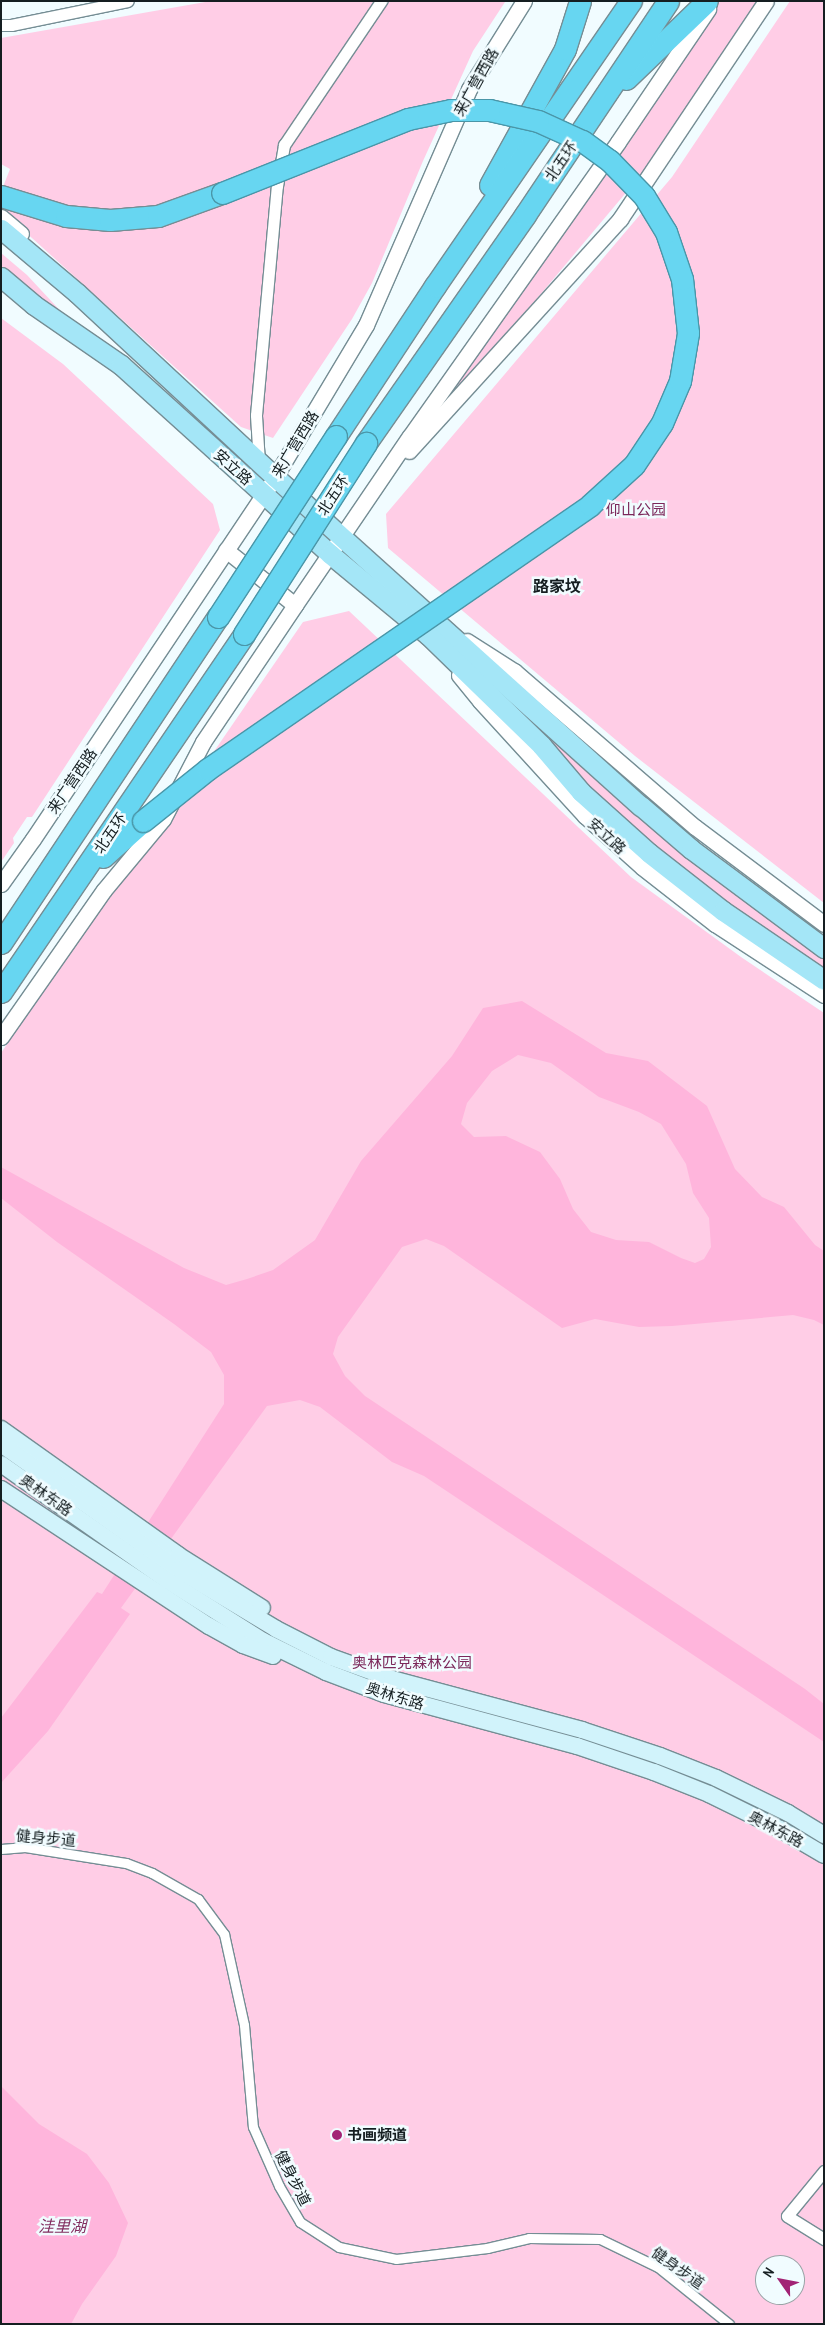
<!DOCTYPE html>
<html>
<head>
<meta charset="utf-8">
<style>
  body { margin:0 }
  #map { position:relative; width:825px; height:2325px; overflow:hidden; background:#f1fcff; font-family:"Archivo Narrow","Noto Sans SC",sans-serif }
  div>[style] { position:absolute }
  .green>* { inset:0; background:#ffcde6 }
  .water>* { inset:0; background:#ffb5dc }
  .roads { filter:drop-shadow(1px 0 #758d94) drop-shadow(-1px 0 #758d94) drop-shadow(0 1px #758d94) drop-shadow(0 -1px #758d94) }
  .pedestrian>* { height:9px; margin:-4.5px; padding:0 4.5px; transform-origin:4.5px; border-radius:4.5px; background:#fff }
  .minor>* { height:11px; margin:-5.5px; padding:0 5.5px; transform-origin:5.5px; border-radius:5.5px; background:#fff }
  .tertiary>* { height:15px; margin:-7.5px; padding:0 7.5px; transform-origin:7.5px; border-radius:7.5px; background:#fff }
  .secondary>* { height:16px; margin:-8px; padding:0 8px; transform-origin:8px; border-radius:8px; background:#d1f3fb }
  .primary>* { height:19px; margin:-9.5px; padding:0 9.5px; transform-origin:9.5px; border-radius:9.5px; background:#a4e6f7 }
  .motorway>* { height:21px; margin:-10.5px; padding:0 10.5px; transform-origin:10.5px; border-radius:10.5px; background:#67d6f1 }
  .bridges { filter:drop-shadow(1px 0 #4a96a8) drop-shadow(-1px 0 #4a96a8) drop-shadow(0 1px #4a96a8) drop-shadow(0 -1px #4a96a8) }
  .motorway-bridge>* { height:21px; margin:-10.5px; padding:0 10.5px; transform-origin:10.5px; border-radius:10.5px; background:#67d6f1 }
  .dots>* { width:14px; height:14px; translate:-50% -50%; box-sizing:border-box; border:2px solid #f1fcff; border-radius:50% }
  span { translate:-50% -50%; white-space:nowrap; text-align:center; line-height:1.15; -webkit-text-stroke:5px #f1fcff; paint-order:stroke }
  .street-label { font-size:15px; color:#151e21 }
  .park-label { font-size:15px; color:#7c285b }
  .poi-label { font-size:15px; color:#151e21; font-weight:700 }
  .left { translate:0 -50%; text-align:left }
  .neighbourhood-label { font-size:16px; color:#151e21; font-weight:700 }
  .water-label { font-size:16px; color:#832f61; font-style:italic }
  .frame { position:absolute; inset:0; border:2px solid #151e21; pointer-events:none }
  .north { position:absolute; left:755px; top:2255px; width:50px; height:50px; box-sizing:border-box; background:#f1fcff; border:1px solid #99a3a6; border-radius:50%; rotate:303deg; font-size:14px; font-weight:700; line-height:20px; text-align:center; color:#151e21 }
  .north::after { content:''; display:block; margin:auto; width:18px; height:22px; background:#a22375; clip-path:polygon(50% 0,100% 100%,50% 72%,0 100%) }
</style>
</head>
<body>
<div id="map">
  <div class="green">
    <i style="clip-path:polygon(211px 1px,505px 2px,473px 51px,423px 161px,372px 283px,352px 319px,273px 438px,241px 427px,1px 210px,1px 192px,10px 169px,1px 164px,1px 38px)"></i>
    <i style="clip-path:polygon(719px 1px,760px 1px,645px 170px,461px 389px,455px 385px)"></i>
    <i style="clip-path:polygon(790px 1px,824px 1px,824px 903px,635px 756px,388px 548px,386px 514px,672px 177px)"></i>
    <i style="clip-path:polygon(1px 253px,27px 275px,81px 333px,1px 274px)"></i>
    <i style="clip-path:polygon(1px 318px,63px 364px,213px 504px,220px 530px,32px 817px,27px 817px,13px 838px,14px 843px,1px 862px)"></i>
    <i style="clip-path:polygon(evenodd,349px 611px,631px 877px,741px 957px,824px 1013px,824px 2324px,1px 2324px,1px 1053px,109px 894px,182px 798px,303px 622px,349px 611px,765px 2265px,795px 2265px,795px 2295px,765px 2295px,765px 2265px)"></i>
    <i style="clip-path:polygon(528px 714px,824px 952px,824px 972px,723px 900px,635px 831px,580px 777px,526px 717px)"></i>
  </div>
  <div class="water">
    <i style="clip-path:polygon(evenodd,522px 1001px,606px 1053px,648px 1061px,707px 1106px,735px 1169px,762px 1197px,784px 1207px,815px 1245px,824px 1251px,824px 1325px,814px 1320px,793px 1315px,672px 1326px,639px 1327px,595px 1319px,562px 1328px,444px 1246px,426px 1239px,402px 1247px,338px 1337px,333px 1354px,345px 1376px,365px 1396px,805px 1689px,824px 1704px,824px 1742px,424px 1476px,392px 1462px,320px 1407px,300px 1400px,267px 1406px,121px 1608px,130px 1614px,48px 1731px,1px 1783px,1px 1718px,97px 1592px,102px 1594px,224px 1404px,224px 1375px,211px 1352px,174px 1324px,57px 1242px,1px 1198px,1px 1167px,184px 1268px,226px 1285px,247px 1279px,273px 1270px,315px 1240px,361px 1161px,452px 1056px,483px 1008px,522px 1001px,518px 1055px,551px 1063px,599px 1097px,639px 1112px,661px 1124px,686px 1164px,693px 1193px,709px 1218px,711px 1247px,704px 1259px,695px 1263px,681px 1258px,649px 1242px,616px 1240px,591px 1232px,573px 1209px,560px 1179px,540px 1152px,506px 1136px,474px 1137px,461px 1124px,467px 1103px,492px 1071px,518px 1055px)"></i>
    <i style="clip-path:polygon(1px 2086px,39px 2124px,87px 2154px,109px 2183px,128px 2223px,116px 2256px,82px 2304px,71px 2324px,1px 2324px)"></i>
  </div>
  <div class="roads">
    <div class="pedestrian">
      <i style="left:1px;top:1849px;width:24px;rotate:-5deg"></i>
      <i style="left:25px;top:1847px;width:102px;rotate:9deg"></i>
      <i style="left:126px;top:1863px;width:28px;rotate:21deg"></i>
      <i style="left:152px;top:1873px;width:53px;rotate:29.5deg"></i>
      <i style="left:198px;top:1899px;width:44px;rotate:53.4deg"></i>
      <i style="left:224px;top:1934px;width:93px;rotate:77.6deg"></i>
      <i style="left:244px;top:2025px;width:102px;rotate:85deg"></i>
      <i style="left:253px;top:2127px;width:64px;rotate:66.2deg"></i>
      <i style="left:279px;top:2186px;width:42px;rotate:59.7deg"></i>
      <i style="left:300px;top:2222px;width:46px;rotate:32.7deg"></i>
      <i style="left:339px;top:2247px;width:58px;rotate:11.9deg"></i>
      <i style="left:396px;top:2259px;width:92px;rotate:-6.9deg"></i>
      <i style="left:487px;top:2248px;width:43px;rotate:-13.4deg"></i>
      <i style="left:529px;top:2238px;width:71px;rotate:0.8deg"></i>
      <i style="left:600px;top:2239px;width:64px;rotate:25.8deg"></i>
      <i style="left:658px;top:2267px;width:91px;rotate:38.8deg"></i>
    </div>
    <div class="minor">
      <i style="left:1px;top:25px;width:10px"></i>
      <i style="left:11px;top:25px;width:119px;rotate:-11.6deg"></i>
      <i style="left:259px;top:462px;width:47px;rotate:-93.7deg"></i>
      <i style="left:256px;top:415px;width:230px;rotate:-84.8deg"></i>
      <i style="left:277px;top:186px;width:42px;rotate:-80.3deg"></i>
      <i style="left:284px;top:145px;width:174px;rotate:-56deg"></i>
      <i style="left:824px;top:2171px;width:58px;rotate:129.4deg"></i>
      <i style="left:787px;top:2216px;width:44px;rotate:31.9deg"></i>
    </div>
    <div class="tertiary">
      <i style="left:1px;top:217px;width:26px;rotate:40deg"></i>
      <i style="left:409px;top:451px;width:314px;rotate:-47.7deg"></i>
      <i style="left:620px;top:219px;width:262px;rotate:-56.2deg"></i>
      <i style="left:226px;top:550px;width:88px;rotate:38.6deg"></i>
      <i style="left:467px;top:641px;width:56px;rotate:32.6deg"></i>
      <i style="left:514px;top:671px;width:239px;rotate:40.8deg"></i>
      <i style="left:695px;top:827px;width:161px;rotate:36.9deg"></i>
      <i style="left:459px;top:675px;width:33px;rotate:51deg"></i>
      <i style="left:480px;top:701px;width:156px;rotate:47.6deg"></i>
      <i style="left:585px;top:816px;width:76px;rotate:41.8deg"></i>
      <i style="left:642px;top:867px;width:93px;rotate:38deg"></i>
      <i style="left:715px;top:924px;width:130px;rotate:33.1deg"></i>
      <i style="left:1px;top:884px;width:55px;rotate:-54.6deg"></i>
      <i style="left:33px;top:839px;width:435px;rotate:-56.2deg"></i>
      <i style="left:275px;top:477px;width:177px;rotate:-59.1deg"></i>
      <i style="left:366px;top:325px;width:257px;rotate:-66.4deg"></i>
      <i style="left:469px;top:89px;width:104px;rotate:-58deg"></i>
      <i style="left:1px;top:1037px;width:179px;rotate:-55deg"></i>
      <i style="left:104px;top:890px;width:92px;rotate:-50.3deg"></i>
      <i style="left:163px;top:819px;width:87px;rotate:-62.5deg"></i>
      <i style="left:203px;top:742px;width:165px;rotate:-56.1deg"></i>
      <i style="left:295px;top:605px;width:204px;rotate:-55.8deg"></i>
      <i style="left:410px;top:436px;width:360px;rotate:-54.7deg"></i>
      <i style="left:618px;top:142px;width:161px;rotate:-55.9deg"></i>
    </div>
    <div class="secondary">
      <i style="left:1px;top:1429px;width:217px;rotate:35.4deg"></i>
      <i style="left:178px;top:1555px;width:99px;rotate:32.2deg"></i>
      <i style="left:1px;top:1444px;width:217px;rotate:35.4deg"></i>
      <i style="left:178px;top:1570px;width:114px;rotate:31deg"></i>
      <i style="left:276px;top:1629px;width:62px;rotate:27deg"></i>
      <i style="left:331px;top:1657px;width:65px;rotate:19.8deg"></i>
      <i style="left:392px;top:1679px;width:197px;rotate:15deg"></i>
      <i style="left:582px;top:1730px;width:82px;rotate:18.4deg"></i>
      <i style="left:660px;top:1756px;width:60px;rotate:21.4deg"></i>
      <i style="left:716px;top:1778px;width:80px;rotate:25.9deg"></i>
      <i style="left:788px;top:1813px;width:42px;rotate:31.4deg"></i>
      <i style="left:1px;top:1464px;width:204px;rotate:35deg"></i>
      <i style="left:168px;top:1581px;width:112px;rotate:32.3deg"></i>
      <i style="left:263px;top:1641px;width:70px;rotate:26.2deg"></i>
      <i style="left:326px;top:1672px;width:62px;rotate:20.8deg"></i>
      <i style="left:384px;top:1694px;width:200px;rotate:15.1deg"></i>
      <i style="left:577px;top:1746px;width:81px;rotate:18.7deg"></i>
      <i style="left:654px;top:1772px;width:59px;rotate:21.8deg"></i>
      <i style="left:709px;top:1794px;width:79px;rotate:26.2deg"></i>
      <i style="left:780px;top:1829px;width:51px;rotate:30.6deg"></i>
      <i style="left:1px;top:1489px;width:249px;rotate:33.4deg"></i>
      <i style="left:209px;top:1626px;width:39px;rotate:29deg"></i>
      <i style="left:243px;top:1645px;width:32px;rotate:20deg"></i>
    </div>
    <div class="primary">
      <i style="left:1px;top:229px;width:99px;rotate:40.1deg"></i>
      <i style="left:77px;top:293px;width:270px;rotate:42.9deg"></i>
      <i style="left:275px;top:477px;width:492px;rotate:42deg"></i>
      <i style="left:641px;top:806px;width:66px;rotate:40.7deg"></i>
      <i style="left:691px;top:849px;width:166px;rotate:36.7deg"></i>
      <i style="left:1px;top:277px;width:43px;rotate:40.3deg"></i>
      <i style="left:34px;top:305px;width:106px;rotate:34.6deg"></i>
      <i style="left:121px;top:365px;width:282px;rotate:42.1deg"></i>
      <i style="left:330px;top:554px;width:127px;rotate:39.6deg"></i>
      <i style="left:428px;top:635px;width:158px;rotate:44.2deg"></i>
      <i style="left:541px;top:745px;width:62px;rotate:49.6deg"></i>
      <i style="left:581px;top:792px;width:91px;rotate:41.9deg"></i>
      <i style="left:649px;top:853px;width:94px;rotate:38.1deg"></i>
      <i style="left:723px;top:911px;width:122px;rotate:34.3deg"></i>
    </div>
    <div class="motorway">
      <i style="left:626px;top:79px;width:112px;rotate:-43.9deg"></i>
      <i style="left:490px;top:185px;width:155px;rotate:-61.1deg"></i>
      <i style="left:565px;top:49px;width:50px;rotate:-72.6deg"></i>
      <i style="left:1px;top:196px;width:68px;rotate:17.1deg"></i>
      <i style="left:66px;top:216px;width:44px;rotate:5.2deg"></i>
      <i style="left:110px;top:220px;width:48px;rotate:-4.8deg"></i>
      <i style="left:158px;top:216px;width:68px;rotate:-19.8deg"></i>
      <i style="left:336px;top:436px;width:180px;rotate:-56.6deg"></i>
      <i style="left:435px;top:286px;width:346px;rotate:-55.5deg"></i>
      <i style="left:366px;top:443px;width:278px;rotate:-55.1deg"></i>
      <i style="left:525px;top:215px;width:257px;rotate:-56.2deg"></i>
      <i style="left:103px;top:857px;width:54px;rotate:-42deg"></i>
      <i style="left:1px;top:943px;width:392px;rotate:-56.4deg"></i>
      <i style="left:1px;top:992px;width:433px;rotate:-55.8deg"></i>
    </div>
  </div>
  <div class="bridges">
    <div class="motorway-bridge">
      <i style="left:218px;top:617px;width:216px;rotate:-56.9deg"></i>
      <i style="left:244px;top:634px;width:227px;rotate:-57.4deg"></i>
      <i style="left:143px;top:821px;width:83px;rotate:-38.7deg"></i>
      <i style="left:208px;top:769px;width:464px;rotate:-34.6deg"></i>
      <i style="left:590px;top:505px;width:59px;rotate:-42.3deg"></i>
      <i style="left:634px;top:465px;width:50px;rotate:-56.3deg"></i>
      <i style="left:662px;top:423px;width:46px;rotate:-66.8deg"></i>
      <i style="left:680px;top:381px;width:49px;rotate:-80.5deg"></i>
      <i style="left:688px;top:333px;width:54px;rotate:-96.3deg"></i>
      <i style="left:682px;top:279px;width:50px;rotate:-108.8deg"></i>
      <i style="left:666px;top:232px;width:42px;rotate:-121.4deg"></i>
      <i style="left:644px;top:196px;width:49px;rotate:-134.2deg"></i>
      <i style="left:610px;top:161px;width:34px;rotate:-144deg"></i>
      <i style="left:582px;top:141px;width:48px;rotate:-155.6deg"></i>
      <i style="left:538px;top:121px;width:50px;rotate:-167.3deg"></i>
      <i style="left:489px;top:110px;width:38px;rotate:180deg"></i>
      <i style="left:451px;top:110px;width:44px;rotate:168.2deg"></i>
      <i style="left:408px;top:119px;width:200px;rotate:158.3deg"></i>
    </div>
  </div>
  <div class="dots">
    <i style="left:337px;top:2135px;background:#a22375"></i>
  </div>
  <div class="street-label">
    <span style="left:476px;top:82px;rotate:-61deg">来广营西路</span>
    <span style="left:561px;top:161px;rotate:-56deg">北五环</span>
    <span style="left:295px;top:444px;rotate:-59deg">来广营西路</span>
    <span style="left:233px;top:467px;rotate:42deg">安立路</span>
    <span style="left:333px;top:495px;rotate:-57deg">北五环</span>
    <span style="left:72px;top:781px;rotate:-56deg">来广营西路</span>
    <span style="left:110px;top:833px;rotate:-56deg">北五环</span>
    <span style="left:607px;top:836px;rotate:42deg">安立路</span>
    <span style="left:46px;top:1495px;rotate:35deg">奥林东路</span>
    <span style="left:395px;top:1696px;rotate:17deg">奥林东路</span>
    <span style="left:776px;top:1829px;rotate:28deg">奥林东路</span>
    <span style="left:46px;top:1838px;rotate:5deg">健身步道</span>
    <span style="left:293px;top:2178px;rotate:63deg">健身步道</span>
    <span style="left:678px;top:2268px;rotate:35deg">健身步道</span>
  </div>
  <div class="park-label">
    <span style="left:636px;top:510px">仰山公园</span>
    <span style="left:412px;top:1663px">奥林匹克森林公园</span>
  </div>
  <div class="poi-label">
    <span class="left" style="left:347px;top:2135px">书画频道</span>
  </div>
  <div class="neighbourhood-label">
    <span style="left:557px;top:586px">路家坟</span>
  </div>
  <div class="water-label">
    <span style="left:62px;top:2226px">洼里湖</span>
  </div>
  <div class="frame"></div>
  <div class="north">N</div>
</div>
</body>
</html>
